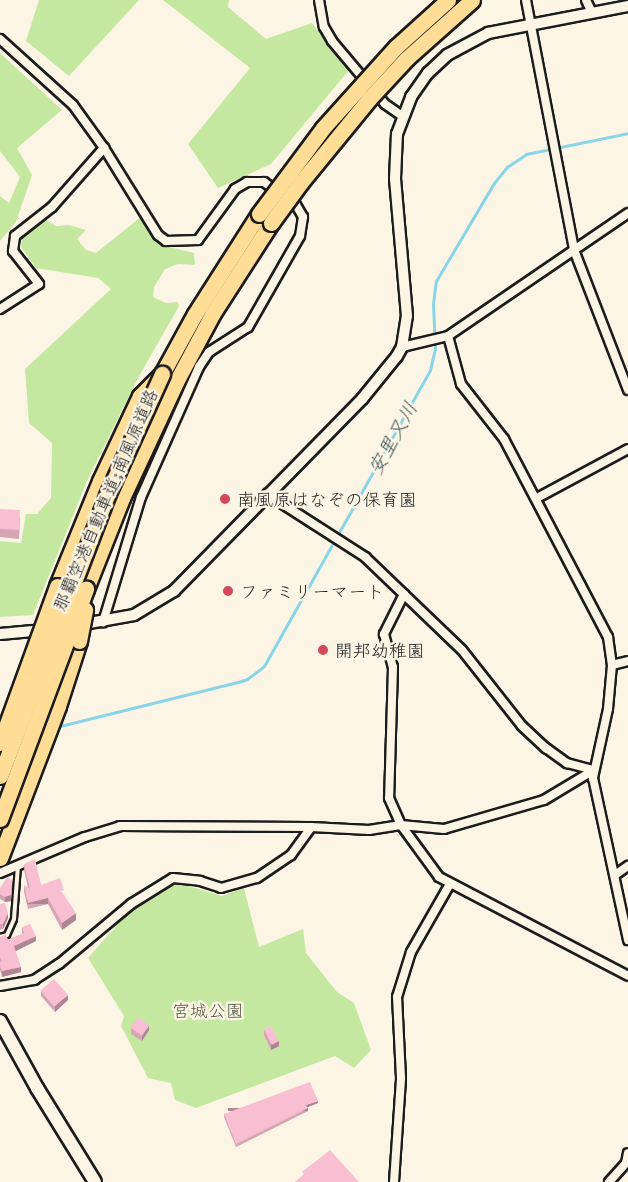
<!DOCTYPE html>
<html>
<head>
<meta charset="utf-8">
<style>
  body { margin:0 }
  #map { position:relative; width:628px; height:1182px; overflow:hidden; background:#fcf5e5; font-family:Mali,"Klee One",sans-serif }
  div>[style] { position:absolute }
  .green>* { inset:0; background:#c5e8a1 }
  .stream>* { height:3px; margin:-1.5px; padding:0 1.5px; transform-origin:1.5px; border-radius:1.5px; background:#89d5e8 }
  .roads { filter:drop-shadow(2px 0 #1c1c1c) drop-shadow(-2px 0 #1c1c1c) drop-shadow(0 2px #1c1c1c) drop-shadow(0 -2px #1c1c1c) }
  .service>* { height:4px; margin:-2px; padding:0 2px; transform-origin:2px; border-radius:2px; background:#fcf5e5 }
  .minor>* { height:8px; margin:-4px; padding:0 4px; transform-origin:4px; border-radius:4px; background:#fcf5e5 }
  .tertiary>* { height:10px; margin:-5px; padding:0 5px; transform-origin:5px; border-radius:5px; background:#fcf5e5 }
  .secondary>* { height:12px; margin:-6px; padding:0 6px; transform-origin:6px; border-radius:6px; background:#fcf5e5 }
  .motorway>* { height:15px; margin:-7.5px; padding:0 7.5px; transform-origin:7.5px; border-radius:7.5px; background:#ffdd96 }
  .bridges { filter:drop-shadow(2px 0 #1c1c1c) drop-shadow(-2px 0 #1c1c1c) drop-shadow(0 2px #1c1c1c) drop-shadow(0 -2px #1c1c1c) }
  .motorway-bridge>* { height:15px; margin:-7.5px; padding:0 7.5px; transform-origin:7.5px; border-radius:7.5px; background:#ffdd96 }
  .wall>* { inset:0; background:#d5a4b5 }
  .shaded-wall>* { inset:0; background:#ae8694; transform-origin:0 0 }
  .building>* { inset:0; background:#f8bfd3; transform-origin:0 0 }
  .dots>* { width:16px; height:16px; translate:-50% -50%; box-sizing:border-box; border:3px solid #fcf5e5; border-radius:50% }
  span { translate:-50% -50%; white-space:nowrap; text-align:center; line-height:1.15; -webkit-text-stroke:5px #fcf5e5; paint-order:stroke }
  .poi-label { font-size:18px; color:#1c1c1c }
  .left { translate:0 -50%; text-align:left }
  .street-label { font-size:18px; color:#1c1c1c }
  .park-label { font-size:18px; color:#4f5944 }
  .water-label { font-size:20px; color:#3d5459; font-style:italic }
</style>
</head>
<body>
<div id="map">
  <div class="green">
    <i style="clip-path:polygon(39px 0,139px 0,69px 76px,26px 41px)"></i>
    <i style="clip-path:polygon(163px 0,229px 0,228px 7px,266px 39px,312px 23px,349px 70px,271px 164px,218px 188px,188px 144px,250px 68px)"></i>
    <i style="clip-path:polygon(0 53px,62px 110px,17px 148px,32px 175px,16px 222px,0 241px,0 196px,9px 203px,20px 177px,0 151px)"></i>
    <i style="clip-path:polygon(142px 216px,151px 232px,165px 246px,194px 253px,195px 265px,178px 264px,165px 269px,154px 287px,153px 297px,166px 303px,178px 302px,179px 306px,138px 378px,87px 481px,33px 615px,0 617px,0 541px,21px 543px,26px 514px,37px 514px,51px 498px,52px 443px,29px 423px,25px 369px,111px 289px,98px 278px,36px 268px,21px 247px,22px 237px,46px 220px,56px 226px,69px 225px,86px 230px,77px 239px,86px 250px,96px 253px)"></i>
    <i style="clip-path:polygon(182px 884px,222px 896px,244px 888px,259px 947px,303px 929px,306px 953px,337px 992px,354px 1003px,371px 1050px,354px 1068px,335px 1056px,196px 1108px,175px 1100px,171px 1083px,148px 1078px,121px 1026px,124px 1016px,88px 958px,123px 918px,142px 902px,170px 886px)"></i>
  </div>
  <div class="stream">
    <i style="left:56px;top:727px;width:187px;rotate:-13.9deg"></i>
    <i style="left:238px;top:682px;width:9px;rotate:-18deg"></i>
    <i style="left:247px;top:679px;width:21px;rotate:-37deg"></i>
    <i style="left:264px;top:666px;width:339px;rotate:-60.7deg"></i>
    <i style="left:430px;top:370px;width:23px;rotate:-77deg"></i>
    <i style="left:435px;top:348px;width:44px;rotate:-92.6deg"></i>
    <i style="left:433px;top:304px;width:23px;rotate:-83deg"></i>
    <i style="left:436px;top:281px;width:114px;rotate:-59.4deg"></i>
    <i style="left:494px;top:183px;width:21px;rotate:-51deg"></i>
    <i style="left:507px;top:167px;width:23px;rotate:-34deg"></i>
    <i style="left:526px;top:154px;width:104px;rotate:-11.6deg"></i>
  </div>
  <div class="roads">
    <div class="service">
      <i style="left:0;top:937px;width:7px;rotate:-16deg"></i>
      <i style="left:7px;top:935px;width:17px;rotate:-66deg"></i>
      <i style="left:14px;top:919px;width:53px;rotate:-85.7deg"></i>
    </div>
    <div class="minor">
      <i style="left:319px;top:0;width:27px;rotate:80deg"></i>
      <i style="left:324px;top:27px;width:16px;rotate:60deg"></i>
      <i style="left:332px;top:41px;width:82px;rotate:49.9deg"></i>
      <i style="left:385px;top:104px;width:21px;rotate:35deg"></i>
      <i style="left:526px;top:0;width:255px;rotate:79.1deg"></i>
      <i style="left:574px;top:250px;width:150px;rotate:68.9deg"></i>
      <i style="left:586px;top:0;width:14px;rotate:65deg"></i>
      <i style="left:0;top:39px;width:98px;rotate:42.1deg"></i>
      <i style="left:73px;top:105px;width:53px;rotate:54.2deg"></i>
      <i style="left:104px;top:148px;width:102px;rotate:58.2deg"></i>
      <i style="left:158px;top:235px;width:10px;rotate:37deg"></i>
      <i style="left:166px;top:241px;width:32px;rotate:-2deg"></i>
      <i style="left:198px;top:240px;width:63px;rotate:-54deg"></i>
      <i style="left:235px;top:189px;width:14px;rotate:-30deg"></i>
      <i style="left:247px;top:182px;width:17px"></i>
      <i style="left:264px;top:182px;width:39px;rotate:36deg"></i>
      <i style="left:296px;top:205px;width:14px;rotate:60deg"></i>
      <i style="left:303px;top:217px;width:19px;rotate:99deg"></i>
      <i style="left:300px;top:236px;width:105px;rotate:119.7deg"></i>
      <i style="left:248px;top:327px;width:46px;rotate:147.3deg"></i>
      <i style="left:209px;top:352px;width:18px;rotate:124deg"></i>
      <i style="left:199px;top:367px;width:142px;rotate:114deg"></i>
      <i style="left:141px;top:497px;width:131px;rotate:106.9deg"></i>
      <i style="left:0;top:309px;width:46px;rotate:-32.7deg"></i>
      <i style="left:39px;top:284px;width:42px;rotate:-128.2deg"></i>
      <i style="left:13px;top:251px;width:15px;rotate:-82deg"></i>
      <i style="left:15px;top:236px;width:47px;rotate:-38.1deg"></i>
      <i style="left:52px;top:207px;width:79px;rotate:-48.6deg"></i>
      <i style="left:448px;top:336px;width:50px;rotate:74.8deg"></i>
      <i style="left:461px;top:384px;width:70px;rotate:52deg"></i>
      <i style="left:504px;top:439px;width:224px;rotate:62.3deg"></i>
      <i style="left:608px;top:637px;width:28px;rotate:82deg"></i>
      <i style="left:612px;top:665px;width:44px;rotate:95.2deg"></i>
      <i style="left:608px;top:709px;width:71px;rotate:102.3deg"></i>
      <i style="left:593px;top:778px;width:166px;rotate:77.8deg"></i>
      <i style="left:402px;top:347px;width:47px;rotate:-13.4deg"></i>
      <i style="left:448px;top:336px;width:218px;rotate:-34.3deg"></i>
      <i style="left:267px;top:494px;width:117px;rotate:32.7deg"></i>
      <i style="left:365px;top:557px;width:134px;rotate:43.8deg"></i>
      <i style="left:462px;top:650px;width:97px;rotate:51.7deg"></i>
      <i style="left:522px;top:726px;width:33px;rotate:43deg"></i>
      <i style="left:546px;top:748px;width:26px;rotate:36deg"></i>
      <i style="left:567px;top:763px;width:28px;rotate:15deg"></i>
      <i style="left:537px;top:498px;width:103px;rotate:-28.3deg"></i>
      <i style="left:404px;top:594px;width:45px;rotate:116.6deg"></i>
      <i style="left:384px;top:634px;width:34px;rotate:75deg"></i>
      <i style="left:393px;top:667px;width:131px;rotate:91.7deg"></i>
      <i style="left:389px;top:798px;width:30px;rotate:66deg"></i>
      <i style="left:401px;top:825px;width:64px;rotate:53.8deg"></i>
      <i style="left:439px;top:877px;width:213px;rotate:27.6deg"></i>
      <i style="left:612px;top:665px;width:16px;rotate:-14deg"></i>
      <i style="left:0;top:873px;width:92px;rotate:-23deg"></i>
      <i style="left:85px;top:837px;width:37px;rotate:-17deg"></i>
      <i style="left:120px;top:826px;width:191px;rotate:0.3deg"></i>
      <i style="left:311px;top:827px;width:58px;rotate:3deg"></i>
      <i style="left:369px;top:830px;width:32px;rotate:-9deg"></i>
      <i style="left:401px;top:825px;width:43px;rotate:5.3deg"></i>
      <i style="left:444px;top:829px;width:104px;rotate:-16.2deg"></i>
      <i style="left:544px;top:800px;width:58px;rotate:-31deg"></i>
      <i style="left:615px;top:875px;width:16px;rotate:-35deg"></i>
      <i style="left:0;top:986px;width:35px;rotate:-10deg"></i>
      <i style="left:34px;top:980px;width:30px;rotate:-33deg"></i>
      <i style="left:59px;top:964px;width:94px;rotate:-39.8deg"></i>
      <i style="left:131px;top:904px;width:49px;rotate:-31.8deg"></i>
      <i style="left:173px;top:878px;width:27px;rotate:6deg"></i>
      <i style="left:200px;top:881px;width:22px;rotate:18deg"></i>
      <i style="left:221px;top:888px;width:37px;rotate:-16deg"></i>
      <i style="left:257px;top:878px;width:41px;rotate:-34.1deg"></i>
      <i style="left:291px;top:855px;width:34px;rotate:-54deg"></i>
      <i style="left:394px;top:1182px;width:104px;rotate:-86.1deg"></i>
      <i style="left:401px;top:1078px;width:81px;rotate:-92.8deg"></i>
      <i style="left:397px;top:997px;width:47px;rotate:-72.7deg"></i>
      <i style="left:411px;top:952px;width:78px;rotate:-60.2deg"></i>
      <i style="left:609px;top:1182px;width:25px;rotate:-48deg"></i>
      <i style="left:626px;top:1163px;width:10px;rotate:-79deg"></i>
    </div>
    <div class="tertiary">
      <i style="left:78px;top:625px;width:57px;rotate:-10.1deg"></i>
      <i style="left:134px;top:615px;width:47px;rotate:-31deg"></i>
      <i style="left:174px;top:591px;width:269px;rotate:-45.6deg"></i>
      <i style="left:362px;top:399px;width:55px;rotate:-50.9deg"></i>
      <i style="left:397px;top:356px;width:10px;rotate:-61deg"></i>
      <i style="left:402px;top:347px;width:31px;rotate:-81deg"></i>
      <i style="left:407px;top:316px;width:138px;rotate:-95deg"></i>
      <i style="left:395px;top:179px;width:45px;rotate:-87.5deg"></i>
      <i style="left:397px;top:134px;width:40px;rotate:-69deg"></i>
      <i style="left:411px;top:97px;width:29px;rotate:-55deg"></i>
      <i style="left:428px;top:73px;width:26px;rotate:-43deg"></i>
      <i style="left:447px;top:55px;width:47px;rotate:-28.2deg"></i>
      <i style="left:488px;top:33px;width:143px;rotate:-10.9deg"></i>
      <i style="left:0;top:634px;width:44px;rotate:-5.2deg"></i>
    </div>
    <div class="secondary">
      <i style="left:0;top:1021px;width:77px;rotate:61.1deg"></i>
      <i style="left:37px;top:1088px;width:110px;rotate:58.3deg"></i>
    </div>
    <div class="motorway">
      <i style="left:57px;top:586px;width:113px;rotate:-67.7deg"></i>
      <i style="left:100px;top:481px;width:94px;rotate:-64.8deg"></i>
      <i style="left:140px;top:396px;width:31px;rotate:-45deg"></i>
      <i style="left:162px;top:374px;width:68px;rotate:-61.2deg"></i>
      <i style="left:195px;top:314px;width:119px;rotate:-57.4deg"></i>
      <i style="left:86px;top:589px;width:98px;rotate:-68.4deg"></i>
      <i style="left:122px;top:498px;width:128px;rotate:-65deg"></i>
      <i style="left:176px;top:382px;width:78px;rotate:-61.8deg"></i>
      <i style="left:213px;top:313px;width:107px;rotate:-57.2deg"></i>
      <i style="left:0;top:858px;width:163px;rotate:-69.1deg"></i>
      <i style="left:58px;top:706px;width:68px;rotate:-72.1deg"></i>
    </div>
  </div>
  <div class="bridges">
    <div class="motorway-bridge">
      <i style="left:259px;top:214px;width:107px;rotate:-53.3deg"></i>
      <i style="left:323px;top:128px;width:109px;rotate:-48deg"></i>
      <i style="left:396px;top:47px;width:70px;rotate:-42.1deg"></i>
      <i style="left:271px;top:223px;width:51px;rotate:-53.8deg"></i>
      <i style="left:301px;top:182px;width:107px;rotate:-50.7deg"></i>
      <i style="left:369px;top:99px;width:56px;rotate:-47.2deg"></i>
      <i style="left:407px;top:58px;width:87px;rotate:-41.7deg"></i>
      <i style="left:79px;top:641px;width:32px;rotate:-79deg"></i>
      <i style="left:0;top:743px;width:167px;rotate:-70deg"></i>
      <i style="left:0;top:776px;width:303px;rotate:-69.1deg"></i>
      <i style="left:108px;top:493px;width:131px;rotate:-65.6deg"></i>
      <i style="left:0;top:819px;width:246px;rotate:-69.5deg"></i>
    </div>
  </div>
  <div class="wall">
    <i style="clip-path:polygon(0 509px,20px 518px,19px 539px,0 537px)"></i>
    <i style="clip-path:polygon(24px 864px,41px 885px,64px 895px,76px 920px,62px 930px,48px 904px,28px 909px,24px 892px,24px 885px,28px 888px,24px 870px)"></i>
    <i style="clip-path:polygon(12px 885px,11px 901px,5px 902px,0 899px,0 888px)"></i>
    <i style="clip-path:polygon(0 904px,8px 918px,3px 929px,0 930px)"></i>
    <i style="clip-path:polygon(22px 927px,36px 941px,15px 951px,21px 972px,2px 977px,0 970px,0 937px,8px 940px,22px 934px)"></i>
    <i style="clip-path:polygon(41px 991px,68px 1000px,55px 1012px,41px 996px)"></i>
    <i style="clip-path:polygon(131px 1028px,149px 1030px,142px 1041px,131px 1034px)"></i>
    <i style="clip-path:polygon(264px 1030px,279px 1046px,271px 1050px,264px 1035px)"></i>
    <i style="clip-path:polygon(318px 1103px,307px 1107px,308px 1111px,236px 1147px,224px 1117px,224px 1114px)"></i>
  </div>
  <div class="shaded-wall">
    <i style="clip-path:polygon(12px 885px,11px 901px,5px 902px,5px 897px)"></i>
    <i style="left:48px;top:898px;width:6px;height:21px;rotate:90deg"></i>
    <i style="clip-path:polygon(8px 913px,8px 918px,3px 929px,3px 924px)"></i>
    <i style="clip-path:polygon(76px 913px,76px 920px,62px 930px,62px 923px)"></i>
    <i style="clip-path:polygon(36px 936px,36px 941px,14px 952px,14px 946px)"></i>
    <i style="clip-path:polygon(21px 967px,21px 972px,2px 977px,2px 971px)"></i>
    <i style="clip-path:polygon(68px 995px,68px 1000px,55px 1012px,55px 1006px)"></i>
    <i style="clip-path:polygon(149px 1025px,149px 1030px,142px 1041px,142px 1036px)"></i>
    <i style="clip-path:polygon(279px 1041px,279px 1046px,271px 1050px,271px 1044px)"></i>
    <i style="clip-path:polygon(318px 1101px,318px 1103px,306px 1108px,306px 1105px)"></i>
    <i style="left:308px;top:1108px;width:3px;height:80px;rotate:90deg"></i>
  </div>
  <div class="building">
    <i style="left:0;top:509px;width:20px;height:20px;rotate:3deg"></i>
    <i style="clip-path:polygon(35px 859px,41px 885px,60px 878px,64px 890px,61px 891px,76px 913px,62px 923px,48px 898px,28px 903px,24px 885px,30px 889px,24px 864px)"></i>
    <i style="clip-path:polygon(7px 877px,12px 880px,11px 895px,5px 897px,0 894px,0 888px)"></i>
    <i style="clip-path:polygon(5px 903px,8px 913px,3px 924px,0 924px,0 904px)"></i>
    <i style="clip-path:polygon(30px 924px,36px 936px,14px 946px,21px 967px,2px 971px,0 965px,0 962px,2px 961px,0 957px,0 937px,6px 934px,8px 940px,24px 933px,22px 927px)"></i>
    <i style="left:54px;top:979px;width:21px;height:18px;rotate:49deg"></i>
    <i style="left:138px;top:1017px;width:14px;height:13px;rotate:36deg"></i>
    <i style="left:271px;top:1026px;width:17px;height:8px;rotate:62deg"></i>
    <i style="clip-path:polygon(310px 1082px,318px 1101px,306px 1105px,308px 1108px,236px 1144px,224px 1114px)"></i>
    <i style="clip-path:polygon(330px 1150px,359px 1182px,295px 1182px,304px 1174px,302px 1172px)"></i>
  </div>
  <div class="dots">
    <i style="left:225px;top:499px;background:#d1495b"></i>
    <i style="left:228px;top:591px;background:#d1495b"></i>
    <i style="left:323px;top:650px;background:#d1495b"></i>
  </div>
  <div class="poi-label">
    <span class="left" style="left:237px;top:499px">南風原はなぞの保育園</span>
    <span class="left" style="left:240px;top:591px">ファミリーマート</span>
    <span class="left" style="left:335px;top:650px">開邦幼稚園</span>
  </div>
  <div class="street-label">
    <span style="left:105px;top:500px;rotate:-67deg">那覇空港自動車道;南風原道路</span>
  </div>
  <div class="park-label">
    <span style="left:208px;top:1010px">宮城公園</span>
  </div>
  <div class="water-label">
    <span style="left:392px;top:438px;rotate:-61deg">安里又川</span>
  </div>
</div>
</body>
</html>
